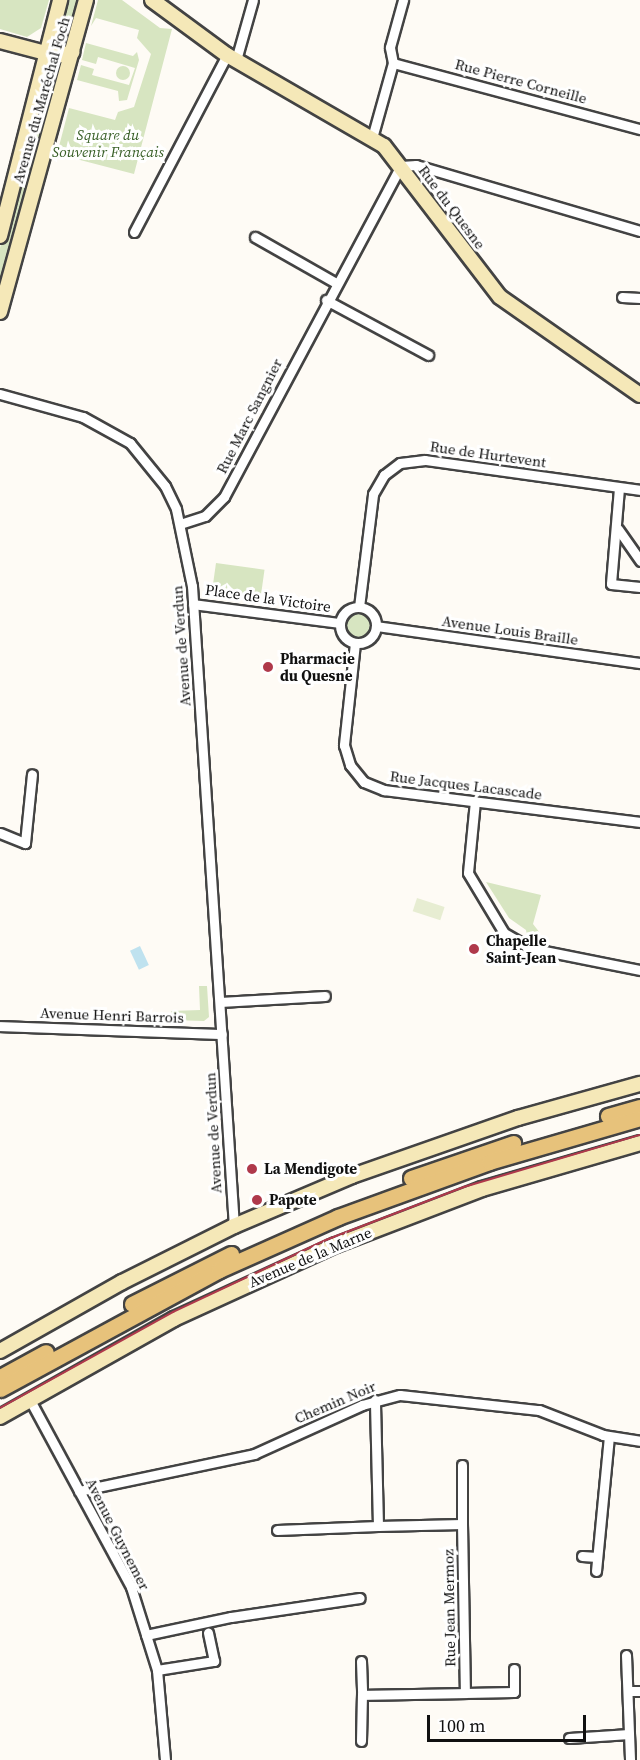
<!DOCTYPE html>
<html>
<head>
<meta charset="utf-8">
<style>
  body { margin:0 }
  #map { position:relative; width:640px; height:1760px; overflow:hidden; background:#fefbf5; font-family:"Source Serif 4",serif }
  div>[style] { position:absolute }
  .green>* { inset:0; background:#d7e5c1; transform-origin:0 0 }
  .round { border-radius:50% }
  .pitch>* { inset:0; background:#e7edd2; transform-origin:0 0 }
  .water>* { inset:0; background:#bfe2ef; transform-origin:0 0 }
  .roads { filter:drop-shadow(2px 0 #434343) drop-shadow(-2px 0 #434343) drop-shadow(0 2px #434343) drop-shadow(0 -2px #434343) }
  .street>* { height:9px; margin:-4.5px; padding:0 4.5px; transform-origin:4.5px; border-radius:4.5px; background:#fff }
  .street>.ring { margin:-4.5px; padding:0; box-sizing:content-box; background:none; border:9px solid #fff; border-radius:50% }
  .secondary>* { height:14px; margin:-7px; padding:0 7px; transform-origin:7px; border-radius:7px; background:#f5e8b8 }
  .primary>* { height:15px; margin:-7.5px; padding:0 7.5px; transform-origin:7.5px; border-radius:7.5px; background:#e7c27b }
  .tram>* { height:1.5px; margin:-0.75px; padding:0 0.75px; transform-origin:0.75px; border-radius:0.75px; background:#af394b }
  .dots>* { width:16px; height:16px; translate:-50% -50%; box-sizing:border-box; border:3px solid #fff; border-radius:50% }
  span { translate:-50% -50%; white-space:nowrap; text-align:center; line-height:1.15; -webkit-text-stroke:6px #fff; paint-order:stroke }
  .street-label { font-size:15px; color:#101010 }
  .park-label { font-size:15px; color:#396028; font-style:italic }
  .poi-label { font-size:15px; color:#101010; font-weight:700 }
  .left { translate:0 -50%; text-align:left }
  .scale { position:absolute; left:427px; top:1715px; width:159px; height:27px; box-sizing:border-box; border:3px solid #101010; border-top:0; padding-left:8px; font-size:18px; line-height:21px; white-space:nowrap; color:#101010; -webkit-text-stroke:4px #fff; paint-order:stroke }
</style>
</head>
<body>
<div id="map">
  <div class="green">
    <i style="clip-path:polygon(0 0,49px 0,41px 28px,27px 37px,0 29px)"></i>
    <i style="clip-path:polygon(67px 0,80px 0,68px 45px,53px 50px)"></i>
    <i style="clip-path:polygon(98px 0,122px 0,160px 28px,172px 29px,134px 174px,57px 154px,69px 108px,115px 120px,118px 112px,134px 107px,151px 54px,137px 38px,139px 30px,96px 18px,91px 26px)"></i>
    <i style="clip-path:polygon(86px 43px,133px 56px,137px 52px,139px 60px,127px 100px,119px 101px,118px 91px,77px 80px,81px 65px,94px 69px,92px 75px,129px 85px,135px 68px,98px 57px,96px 64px,82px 60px)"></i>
    <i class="round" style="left:116px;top:66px;width:14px;height:14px"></i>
    <i style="clip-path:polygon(48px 70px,61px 72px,0 300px,0 248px)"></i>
    <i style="left:216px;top:563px;width:49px;height:28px;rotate:8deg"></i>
    <i class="round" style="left:346px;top:613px;width:24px;height:24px"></i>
    <i style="clip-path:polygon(486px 882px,541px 895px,533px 924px,540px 933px,537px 940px,528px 941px,526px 930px,509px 918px)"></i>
    <i style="clip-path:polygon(199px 986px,207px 986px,209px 1017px,204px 1021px,171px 1020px,171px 1011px,200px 1010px)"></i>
  </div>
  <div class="pitch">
    <i style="left:417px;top:898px;width:29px;height:14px;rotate:18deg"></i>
  </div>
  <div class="water">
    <i style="left:140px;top:946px;width:21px;height:11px;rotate:65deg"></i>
  </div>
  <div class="roads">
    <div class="street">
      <i style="left:236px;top:60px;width:62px;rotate:-74.2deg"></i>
      <i style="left:393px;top:63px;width:256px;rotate:15deg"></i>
      <i style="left:372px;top:138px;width:78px;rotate:-74.4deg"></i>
      <i style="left:393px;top:63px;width:16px;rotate:-101deg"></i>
      <i style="left:390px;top:47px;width:49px;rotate:-74.5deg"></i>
      <i style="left:134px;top:232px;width:200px;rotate:-62.3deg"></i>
      <i style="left:255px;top:237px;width:93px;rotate:29.6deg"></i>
      <i style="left:622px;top:297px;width:18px;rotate:3deg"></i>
      <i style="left:326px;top:300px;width:116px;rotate:28.3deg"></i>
      <i style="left:0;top:394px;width:86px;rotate:15.5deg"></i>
      <i style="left:83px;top:417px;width:54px;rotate:29deg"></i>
      <i style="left:130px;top:443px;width:55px;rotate:50.9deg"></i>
      <i style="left:165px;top:486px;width:25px;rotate:64deg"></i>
      <i style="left:176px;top:509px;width:79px;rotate:78.3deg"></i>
      <i style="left:192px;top:586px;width:641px;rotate:86.25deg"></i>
      <i style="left:619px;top:488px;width:96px;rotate:94.8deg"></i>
      <i style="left:611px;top:584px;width:29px;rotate:6deg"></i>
      <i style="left:180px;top:524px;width:26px;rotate:-18deg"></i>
      <i style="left:205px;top:516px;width:27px;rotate:-45deg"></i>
      <i style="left:224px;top:497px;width:375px;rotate:-61.9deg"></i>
      <i style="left:401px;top:166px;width:15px;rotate:-4deg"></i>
      <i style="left:416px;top:165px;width:234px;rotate:16.4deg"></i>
      <i style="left:618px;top:529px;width:39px;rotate:55deg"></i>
      <i style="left:193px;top:604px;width:148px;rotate:7.4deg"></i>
      <i style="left:359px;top:607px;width:114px;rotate:-82.9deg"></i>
      <i style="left:373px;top:494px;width:22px;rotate:-60deg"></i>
      <i style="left:384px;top:475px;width:20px;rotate:-37deg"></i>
      <i style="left:400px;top:463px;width:25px;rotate:-7deg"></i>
      <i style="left:425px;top:460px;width:217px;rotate:7.9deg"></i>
      <i class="ring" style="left:340px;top:607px;width:27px;height:27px"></i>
      <i style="left:376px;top:626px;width:267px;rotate:8deg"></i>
      <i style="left:355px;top:643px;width:103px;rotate:96.2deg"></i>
      <i style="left:344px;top:745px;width:21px;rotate:73deg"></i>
      <i style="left:350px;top:765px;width:22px;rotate:51deg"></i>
      <i style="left:364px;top:782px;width:22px;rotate:22deg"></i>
      <i style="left:384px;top:790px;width:258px;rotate:7.1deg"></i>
      <i style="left:475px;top:801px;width:72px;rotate:95.6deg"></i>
      <i style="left:468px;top:873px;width:70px;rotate:59deg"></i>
      <i style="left:504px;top:933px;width:30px;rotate:30deg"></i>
      <i style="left:530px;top:948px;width:112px;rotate:11.3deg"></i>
      <i style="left:0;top:833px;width:27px;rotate:22deg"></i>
      <i style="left:25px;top:843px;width:69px;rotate:-84.2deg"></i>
      <i style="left:220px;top:1002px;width:105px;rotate:-3.3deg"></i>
      <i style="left:0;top:1026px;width:222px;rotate:2.1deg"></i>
      <i style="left:30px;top:1400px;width:213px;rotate:61.6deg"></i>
      <i style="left:131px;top:1587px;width:87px;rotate:72.6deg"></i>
      <i style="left:157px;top:1670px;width:90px;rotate:84.9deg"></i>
      <i style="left:79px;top:1491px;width:179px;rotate:-11.9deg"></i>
      <i style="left:254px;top:1454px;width:119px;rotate:-24.4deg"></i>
      <i style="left:362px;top:1405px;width:39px;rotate:-15deg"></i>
      <i style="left:400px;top:1395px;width:140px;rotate:6.2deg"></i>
      <i style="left:539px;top:1410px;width:69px;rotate:21.3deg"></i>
      <i style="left:603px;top:1435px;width:37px;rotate:9deg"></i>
      <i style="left:462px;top:1524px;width:169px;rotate:89deg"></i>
      <i style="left:465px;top:1693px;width:49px;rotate:-1.2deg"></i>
      <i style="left:514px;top:1692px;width:23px;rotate:-90deg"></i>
      <i style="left:378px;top:1526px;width:84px;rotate:-1.4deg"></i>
      <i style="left:462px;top:1524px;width:59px;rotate:-90deg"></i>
      <i style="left:277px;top:1530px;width:101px;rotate:-2.3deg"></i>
      <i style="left:378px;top:1526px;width:126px;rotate:-91.4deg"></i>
      <i style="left:582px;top:1556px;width:15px;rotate:4deg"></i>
      <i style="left:596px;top:1571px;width:135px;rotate:-84.5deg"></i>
      <i style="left:146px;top:1635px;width:87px;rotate:-12deg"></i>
      <i style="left:231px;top:1617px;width:130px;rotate:-8.4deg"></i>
      <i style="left:626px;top:1655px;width:105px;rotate:87.8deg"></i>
      <i style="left:361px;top:1661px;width:34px;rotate:88deg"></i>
      <i style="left:157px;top:1670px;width:58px;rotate:-9deg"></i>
      <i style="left:214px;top:1661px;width:29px;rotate:-102deg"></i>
      <i style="left:628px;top:1691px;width:12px"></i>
      <i style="left:569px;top:1738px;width:60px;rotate:-3.8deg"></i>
      <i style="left:361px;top:1741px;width:46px;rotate:-88.8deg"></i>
      <i style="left:362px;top:1695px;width:103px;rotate:-1.1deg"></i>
    </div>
    <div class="secondary">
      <i style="left:152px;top:0;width:93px;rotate:36.3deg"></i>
      <i style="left:227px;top:55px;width:181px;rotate:30.1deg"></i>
      <i style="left:384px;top:146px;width:190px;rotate:52.5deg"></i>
      <i style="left:500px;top:297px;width:171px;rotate:35deg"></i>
      <i style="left:0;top:41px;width:59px;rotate:14.7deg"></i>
      <i style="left:57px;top:56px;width:16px;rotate:-14deg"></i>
      <i style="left:0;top:236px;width:244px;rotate:-75.7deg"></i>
      <i style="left:0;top:312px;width:324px;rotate:-74.6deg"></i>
      <i style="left:0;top:1351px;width:140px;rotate:-29.5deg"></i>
      <i style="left:122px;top:1282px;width:125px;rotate:-26.6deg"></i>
      <i style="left:234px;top:1226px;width:128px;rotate:-23deg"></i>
      <i style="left:352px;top:1176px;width:176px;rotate:-19.3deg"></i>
      <i style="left:518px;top:1118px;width:127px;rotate:-15.6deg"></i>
      <i style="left:0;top:1417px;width:200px;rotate:-29.4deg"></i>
      <i style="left:174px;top:1319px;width:178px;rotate:-24.6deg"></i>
      <i style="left:336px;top:1245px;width:156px;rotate:-21deg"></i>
      <i style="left:482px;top:1189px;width:165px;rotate:-16.2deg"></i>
    </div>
    <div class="primary">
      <i style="left:608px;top:1116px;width:33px;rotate:-16deg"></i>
      <i style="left:411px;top:1178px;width:108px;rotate:-18.9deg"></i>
      <i style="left:132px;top:1304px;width:111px;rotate:-26.8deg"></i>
      <i style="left:0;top:1377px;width:52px;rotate:-28.5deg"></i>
      <i style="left:0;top:1389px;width:249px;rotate:-28.5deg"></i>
      <i style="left:219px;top:1270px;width:130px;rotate:-24deg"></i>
      <i style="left:338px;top:1217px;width:161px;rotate:-20deg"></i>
      <i style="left:489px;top:1162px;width:157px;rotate:-16.2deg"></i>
    </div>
  </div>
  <div class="tram">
    <i style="left:0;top:1408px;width:198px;rotate:-29deg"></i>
    <i style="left:173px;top:1312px;width:169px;rotate:-25.2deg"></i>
    <i style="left:326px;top:1240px;width:148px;rotate:-21deg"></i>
    <i style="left:464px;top:1187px;width:184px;rotate:-16.5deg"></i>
  </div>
  <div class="dots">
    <i style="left:268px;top:667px;background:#af394b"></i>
    <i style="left:474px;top:949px;background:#af394b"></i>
    <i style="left:252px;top:1169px;background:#af394b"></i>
    <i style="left:257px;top:1200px;background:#af394b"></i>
  </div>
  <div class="street-label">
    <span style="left:521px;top:81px;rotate:15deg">Rue Pierre Corneille</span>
    <span style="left:41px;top:100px;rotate:-74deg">Avenue du Maréchal Foch</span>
    <span style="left:452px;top:207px;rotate:53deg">Rue du Quesne</span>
    <span style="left:249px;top:416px;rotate:-63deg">Rue Marc Sangnier</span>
    <span style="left:488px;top:454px;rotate:8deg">Rue de Hurtevent</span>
    <span style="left:268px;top:598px;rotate:8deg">Place de la Victoire</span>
    <span style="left:510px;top:630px;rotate:8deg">Avenue Louis Braille</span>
    <span style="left:181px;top:646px;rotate:-94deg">Avenue de Verdun</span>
    <span style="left:466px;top:785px;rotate:7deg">Rue Jacques Lacascade</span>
    <span style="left:112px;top:1015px;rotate:2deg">Avenue Henri Barrois</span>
    <span style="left:213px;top:1133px;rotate:-93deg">Avenue de Verdun</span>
    <span style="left:310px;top:1257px;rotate:-23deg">Avenue de la Marne</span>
    <span style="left:335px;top:1402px;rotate:-23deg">Chemin Noir</span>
    <span style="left:118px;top:1534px;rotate:63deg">Avenue Guynemer</span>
    <span style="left:449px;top:1608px;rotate:-91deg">Rue Jean Mermoz</span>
  </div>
  <div class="park-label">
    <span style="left:108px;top:143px">Square du<br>Souvenir Français</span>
  </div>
  <div class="poi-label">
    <span class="left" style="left:280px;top:667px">Pharmacie<br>du Quesne</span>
    <span class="left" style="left:486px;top:949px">Chapelle<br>Saint-Jean</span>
    <span class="left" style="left:264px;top:1169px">La Mendigote</span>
    <span class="left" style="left:269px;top:1200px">Papote</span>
  </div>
  <div class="scale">100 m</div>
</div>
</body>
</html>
